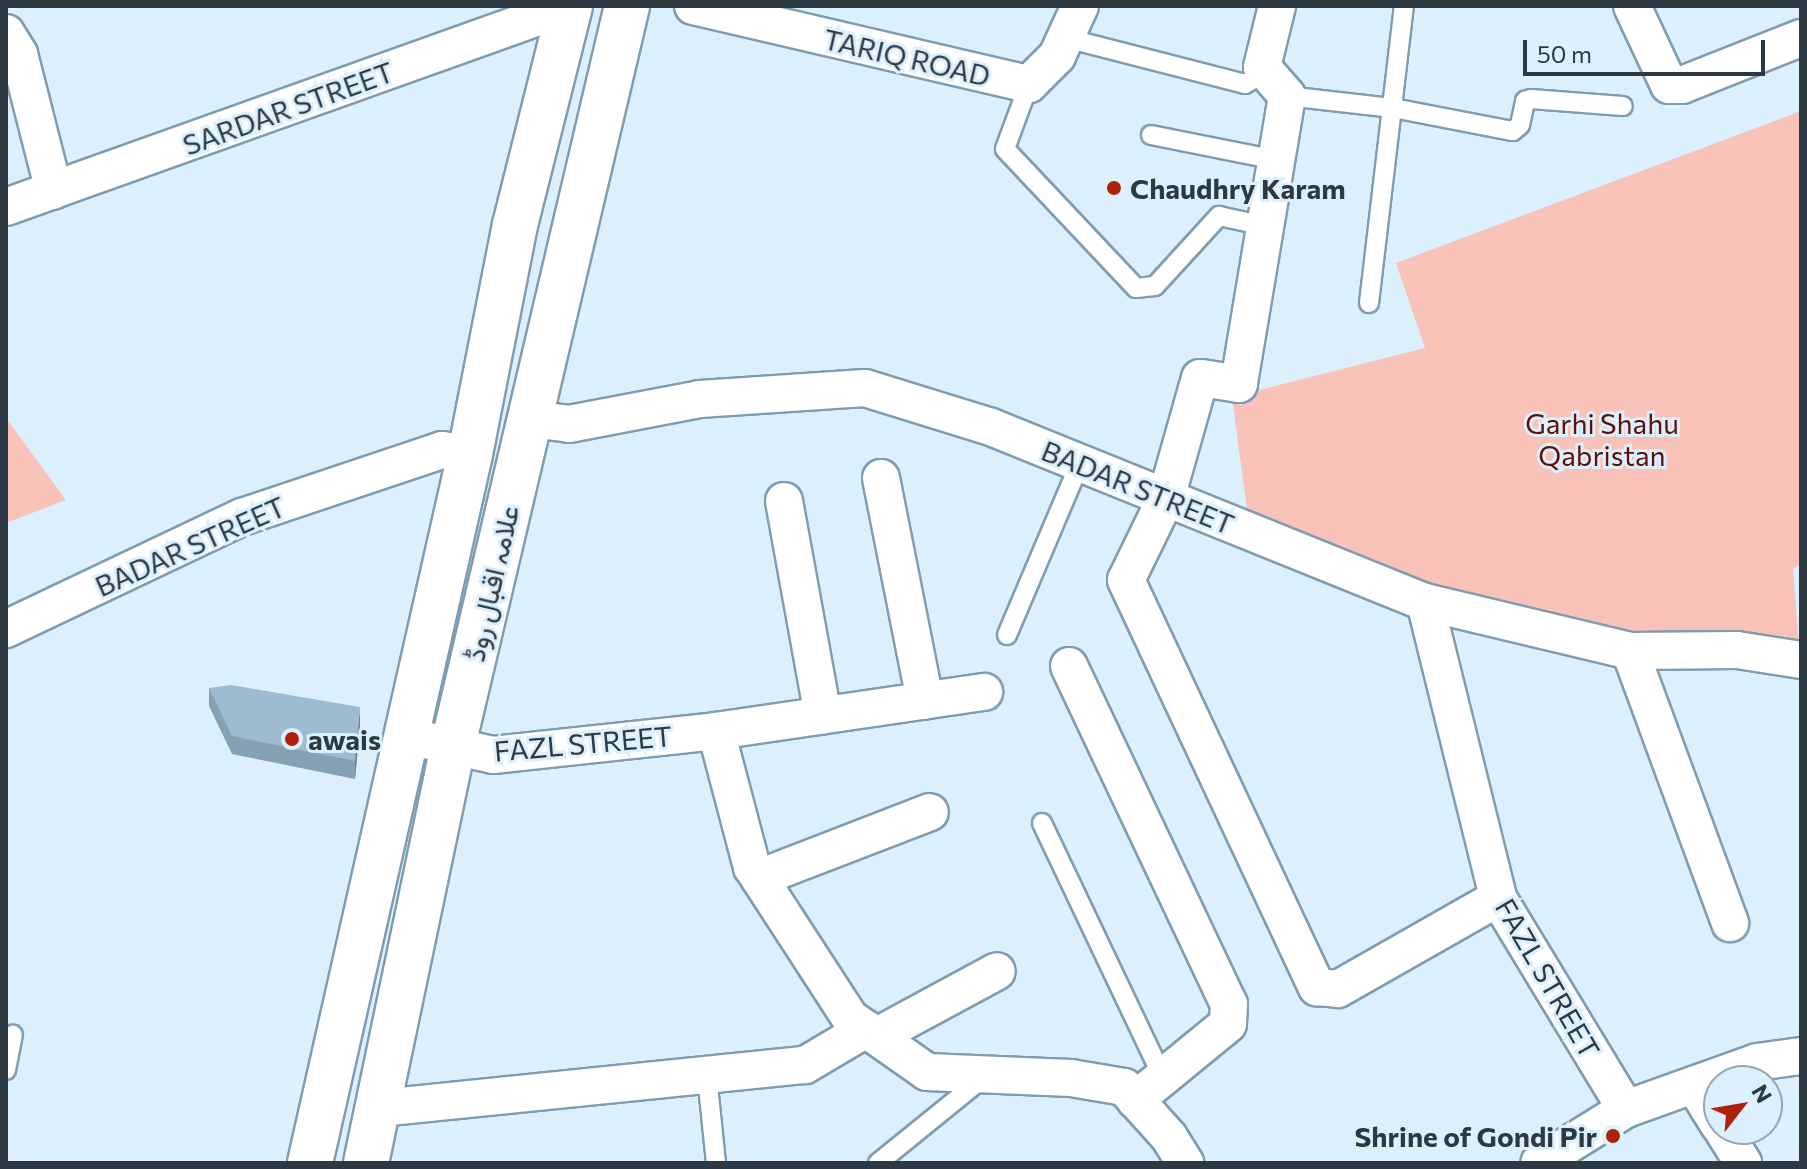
<!DOCTYPE html>
<html>
<head>
<meta charset="utf-8">
<style>
  body { margin:0 }
  #map { position:relative; width:1807px; height:1169px; overflow:hidden; background:#dceffc; font-family:Commissioner,Vazirmatn,sans-serif }
  div>[style] { position:absolute }
  .green>* { inset:0; background:#f8c2b8 }
  .roads { filter:drop-shadow(2px 0 #7f9cb1) drop-shadow(-2px 0 #7f9cb1) drop-shadow(0 2px #7f9cb1) drop-shadow(0 -2px #7f9cb1) }
  .lane>* { height:18px; margin:-9px; padding:0 9px; transform-origin:9px; border-radius:9px; background:#fff }
  .street>* { height:36px; margin:-18px; padding:0 18px; transform-origin:18px; border-radius:18px; background:#fff }
  .primary>* { height:44px; margin:-22px; padding:0 22px; transform-origin:22px; border-radius:22px; background:#fff }
  .wall>* { inset:0; background:#87a1b4 }
  .shaded-wall>* { inset:0; background:#6e8392 }
  .building>* { inset:0; background:#9dbbd1 }
  .dots>* { width:22px; height:22px; translate:-50% -50%; box-sizing:border-box; border:4px solid #dceffc; border-radius:50% }
  span { translate:-50% -50%; white-space:nowrap; text-align:center; line-height:1.15; -webkit-text-stroke:6px #dceffc; paint-order:stroke }
  .street-label { font-size:28px; color:#2d3942 }
  .poi-label { font-size:28px; color:#2d3942; font-weight:700 }
  .left { translate:0 -50%; text-align:left }
  .right { translate:-100% -50%; text-align:right }
  .park-label { font-size:28px; color:#5f0e04 }
  .frame { position:absolute; inset:0; border:8px solid #2d3942; pointer-events:none }
  .north { position:absolute; left:1703px; top:1065px; width:80px; height:80px; box-sizing:border-box; background:#dceffc; border:2px solid #96a6b2; border-radius:50%; rotate:59deg; font-size:22px; font-weight:700; line-height:32px; text-align:center; color:#2d3942 }
  .north::after { content:''; display:block; margin:auto; width:28px; height:36px; background:#af200d; clip-path:polygon(50% 0,100% 100%,50% 72%,0 100%) }
  .scale { position:absolute; left:1523px; top:40px; width:242px; height:36px; box-sizing:border-box; border:4px solid #2d3942; border-top:0; padding-left:10px; font-size:24px; line-height:28px; white-space:nowrap; color:#2d3942; -webkit-text-stroke:6px #dceffc; paint-order:stroke }
</style>
</head>
<body>
<div id="map">
  <div class="green">
    <i style="clip-path:polygon(1801px 111px,1801px 564px,1793px 569px,1800px 658px,1630px 651px,1250px 533px,1232px 397px,1425px 348px,1396px 263px)"></i>
    <i style="clip-path:polygon(6px 418px,66px 500px,6px 523px)"></i>
  </div>
  <div class="roads">
    <div class="lane">
      <i style="left:1066px;top:38px;width:185px;rotate:14.4deg"></i>
      <i style="left:1245px;top:84px;width:24px;rotate:-30deg"></i>
      <i style="left:1029px;top:84px;width:69px;rotate:110.3deg"></i>
      <i style="left:1005px;top:149px;width:191px;rotate:46.7deg"></i>
      <i style="left:1136px;top:288px;width:19px;rotate:-6deg"></i>
      <i style="left:1155px;top:286px;width:95px;rotate:-47.6deg"></i>
      <i style="left:1219px;top:216px;width:47px;rotate:12.3deg"></i>
      <i style="left:1287px;top:96px;width:107px;rotate:6.5deg"></i>
      <i style="left:1393px;top:108px;width:122px;rotate:10.9deg"></i>
      <i style="left:1513px;top:131px;width:9px;rotate:-41deg"></i>
      <i style="left:1520px;top:125px;width:25px;rotate:-78deg"></i>
      <i style="left:1525px;top:101px;width:6px;rotate:-18deg"></i>
      <i style="left:1531px;top:99px;width:92px;rotate:4.4deg"></i>
      <i style="left:1151px;top:135px;width:127px;rotate:11.3deg"></i>
      <i style="left:1369px;top:303px;width:299px;rotate:-83.3deg"></i>
      <i style="left:1007px;top:635px;width:187px;rotate:-67deg"></i>
      <i style="left:1042px;top:823px;width:284px;rotate:64.6deg"></i>
      <i style="left:6px;top:1070px;width:36px;rotate:-79deg"></i>
      <i style="left:707px;top:1076px;width:87px;rotate:84.1deg"></i>
      <i style="left:878px;top:1163px;width:135px;rotate:-39deg"></i>
    </div>
    <div class="street">
      <i style="left:693px;top:6px;width:345px;rotate:13.1deg"></i>
      <i style="left:1029px;top:84px;width:40px;rotate:-45deg"></i>
      <i style="left:1057px;top:56px;width:55px;rotate:-65.3deg"></i>
      <i style="left:1277px;top:6px;width:63px;rotate:103.8deg"></i>
      <i style="left:1262px;top:67px;width:38px;rotate:49deg"></i>
      <i style="left:1287px;top:96px;width:292px;rotate:99.5deg"></i>
      <i style="left:1239px;top:384px;width:39px;rotate:-171deg"></i>
      <i style="left:1200px;top:378px;width:125px;rotate:105.8deg"></i>
      <i style="left:1166px;top:498px;width:91px;rotate:116deg"></i>
      <i style="left:1126px;top:580px;width:450px;rotate:64.9deg"></i>
      <i style="left:1317px;top:987px;width:21px;rotate:5deg"></i>
      <i style="left:1338px;top:989px;width:184px;rotate:-29.6deg"></i>
      <i style="left:1632px;top:6px;width:87px;rotate:64.9deg"></i>
      <i style="left:1669px;top:85px;width:13px"></i>
      <i style="left:1682px;top:85px;width:128px;rotate:-21.6deg"></i>
      <i style="left:6px;top:33px;width:25px;rotate:58deg"></i>
      <i style="left:19px;top:54px;width:141px;rotate:75.7deg"></i>
      <i style="left:6px;top:207px;width:598px;rotate:-19.65deg"></i>
      <i style="left:530px;top:419px;width:39px;rotate:7deg"></i>
      <i style="left:569px;top:424px;width:133px;rotate:-10.8deg"></i>
      <i style="left:700px;top:399px;width:165px;rotate:-3.8deg"></i>
      <i style="left:865px;top:388px;width:132px;rotate:17.2deg"></i>
      <i style="left:991px;top:427px;width:468px;rotate:22deg"></i>
      <i style="left:1425px;top:602px;width:211px;rotate:13.4deg"></i>
      <i style="left:1630px;top:651px;width:107px;rotate:-0.5deg"></i>
      <i style="left:1737px;top:650px;width:65px;rotate:8.9deg"></i>
      <i style="left:881px;top:478px;width:227px;rotate:78.8deg"></i>
      <i style="left:784px;top:501px;width:218px;rotate:79.7deg"></i>
      <i style="left:1425px;top:602px;width:305px;rotate:76.1deg"></i>
      <i style="left:1498px;top:898px;width:247px;rotate:58.8deg"></i>
      <i style="left:1626px;top:1109px;width:102px;rotate:148.2deg"></i>
      <i style="left:6px;top:629px;width:261px;rotate:-25.4deg"></i>
      <i style="left:242px;top:517px;width:211px;rotate:-18.5deg"></i>
      <i style="left:442px;top:450px;width:28px;rotate:8deg"></i>
      <i style="left:1630px;top:651px;width:290px;rotate:69.8deg"></i>
      <i style="left:1069px;top:666px;width:374px;rotate:64.7deg"></i>
      <i style="left:1229px;top:1004px;width:20px;rotate:93deg"></i>
      <i style="left:1228px;top:1024px;width:120px;rotate:140.7deg"></i>
      <i style="left:716px;top:731px;width:141px;rotate:75.2deg"></i>
      <i style="left:752px;top:867px;width:180px;rotate:57deg"></i>
      <i style="left:850px;top:1018px;width:94px;rotate:35deg"></i>
      <i style="left:927px;top:1072px;width:144px;rotate:2.4deg"></i>
      <i style="left:1071px;top:1078px;width:54px;rotate:9.6deg"></i>
      <i style="left:1124px;top:1087px;width:67px;rotate:48deg"></i>
      <i style="left:1169px;top:1137px;width:31px;rotate:58deg"></i>
      <i style="left:425px;top:740px;width:70px;rotate:12.4deg"></i>
      <i style="left:493px;top:755px;width:224px;rotate:-6.1deg"></i>
      <i style="left:716px;top:731px;width:271px;rotate:-8.3deg"></i>
      <i style="left:759px;top:878px;width:183px;rotate:-21.1deg"></i>
      <i style="left:877px;top:1036px;width:136px;rotate:-28.4deg"></i>
      <i style="left:1694px;top:1085px;width:47px;rotate:58deg"></i>
      <i style="left:380px;top:1108px;width:427px;rotate:-5.8deg"></i>
      <i style="left:805px;top:1065px;width:71px;rotate:-30.5deg"></i>
      <i style="left:1626px;top:1109px;width:139px;rotate:-19.7deg"></i>
      <i style="left:1757px;top:1062px;width:44px;rotate:-7.8deg"></i>
      <i style="left:1722px;top:1129px;width:40px;rotate:58deg"></i>
    </div>
    <div class="primary">
      <i style="left:310px;top:1163px;width:727px;rotate:-77.28deg"></i>
      <i style="left:470px;top:454px;width:233px;rotate:-78.9deg"></i>
      <i style="left:515px;top:225px;width:226px;rotate:-75.9deg"></i>
      <i style="left:366px;top:1163px;width:427px;rotate:-78.2deg"></i>
      <i style="left:453px;top:745px;width:759px;rotate:-76.75deg"></i>
    </div>
  </div>
  <div class="wall">
    <i style="clip-path:polygon(209px 688px,360px 725px,355px 779px,232px 754px,209px 706px)"></i>
  </div>
  <div class="shaded-wall">
    <i style="clip-path:polygon(360px 707px,360px 725px,355px 779px,355px 761px)"></i>
  </div>
  <div class="building">
    <i style="clip-path:polygon(231px 685px,360px 707px,355px 761px,232px 736px,209px 688px)"></i>
  </div>
  <div class="dots">
    <i style="left:1114px;top:188px;background:#af200d"></i>
    <i style="left:292px;top:739px;background:#af200d"></i>
    <i style="left:1613px;top:1136px;background:#af200d"></i>
  </div>
  <div class="street-label">
    <span style="left:907px;top:57px;rotate:13deg">TARIQ ROAD</span>
    <span style="left:288px;top:108px;rotate:-20deg">SARDAR STREET</span>
    <span style="left:1138px;top:487px;rotate:22deg">BADAR STREET</span>
    <span style="left:190px;top:546px;rotate:-24deg">BADAR STREET</span>
    <span style="left:491px;top:583px;rotate:-77deg">علامہ اقبال روڈ</span>
    <span style="left:583px;top:743px;rotate:-5deg">FAZL STREET</span>
    <span style="left:1548px;top:978px;rotate:60deg">FAZL STREET</span>
  </div>
  <div class="poi-label">
    <span class="left" style="left:1130px;top:188px">Chaudhry Karam</span>
    <span class="left" style="left:308px;top:739px">awais</span>
    <span class="right" style="left:1597px;top:1136px">Shrine of Gondi Pir</span>
  </div>
  <div class="park-label">
    <span style="left:1602px;top:439px">Garhi Shahu<br>Qabristan</span>
  </div>
  <div class="frame"></div>
  <div class="north">N</div>
  <div class="scale">50 m</div>
</div>
</body>
</html>
